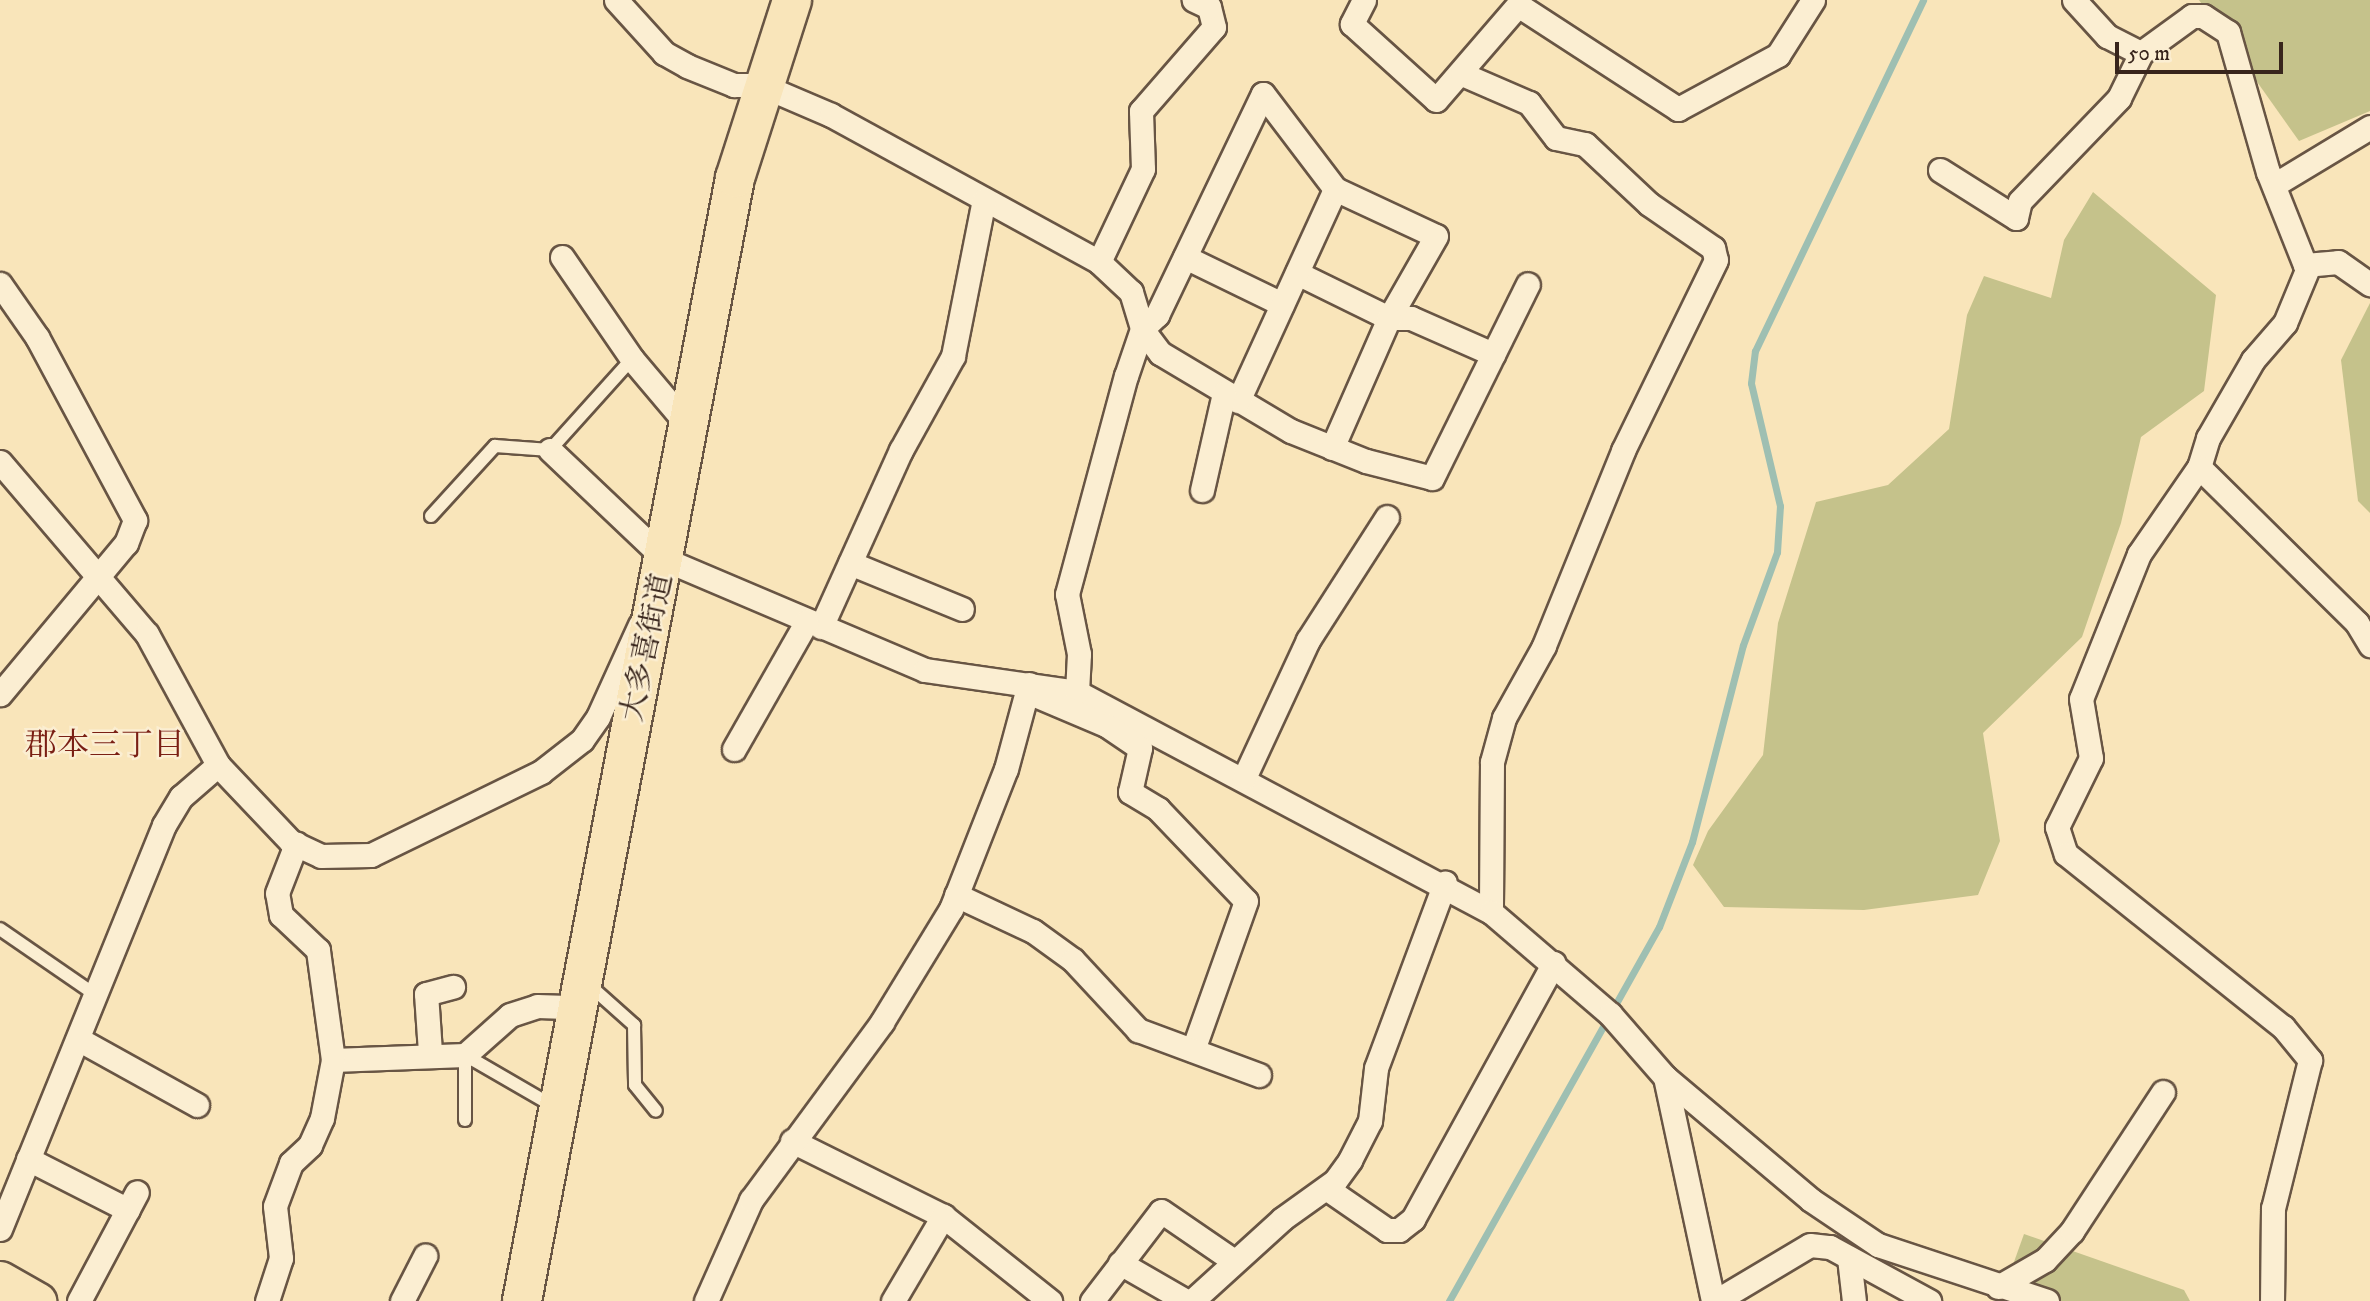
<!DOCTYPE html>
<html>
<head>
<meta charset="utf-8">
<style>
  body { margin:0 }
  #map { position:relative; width:2370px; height:1301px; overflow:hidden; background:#f9e5ba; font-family:"IM FELL DW Pica","Noto Serif JP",serif }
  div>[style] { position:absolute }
  .green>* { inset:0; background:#c5c28b }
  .stream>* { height:7px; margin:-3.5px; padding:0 3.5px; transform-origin:3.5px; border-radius:3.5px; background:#9ebfb2 }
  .roads { filter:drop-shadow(2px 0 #685544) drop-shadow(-2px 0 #685544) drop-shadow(0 2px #685544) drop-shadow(0 -2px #685544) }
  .lane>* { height:12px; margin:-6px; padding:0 6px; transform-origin:6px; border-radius:6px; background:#fbeed2 }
  .street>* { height:23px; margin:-11.5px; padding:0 11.5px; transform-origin:11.5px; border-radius:11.5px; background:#fbeed2 }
  .primary>* { height:37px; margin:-18.5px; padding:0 18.5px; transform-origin:18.5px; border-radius:18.5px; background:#f9e5ba }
  .highway>* { height:38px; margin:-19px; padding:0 19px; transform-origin:19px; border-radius:19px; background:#f9e5ba }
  span { translate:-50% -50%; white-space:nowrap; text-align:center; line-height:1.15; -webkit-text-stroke:5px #fbeed2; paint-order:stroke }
  .street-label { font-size:30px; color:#38251c }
  .neighbourhood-label { font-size:32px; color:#7a1f14 }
  .scale { position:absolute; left:2115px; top:42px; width:168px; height:32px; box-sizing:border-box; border:4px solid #38251c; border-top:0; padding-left:9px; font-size:21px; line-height:24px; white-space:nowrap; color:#38251c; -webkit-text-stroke:5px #fbeed2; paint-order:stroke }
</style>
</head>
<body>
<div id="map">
  <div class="green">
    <i style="clip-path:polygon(2199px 0,2370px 0,2370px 111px,2299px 141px)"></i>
    <i style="clip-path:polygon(2093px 192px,2216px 295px,2204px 391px,2141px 437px,2121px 523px,2082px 637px,1983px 733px,2000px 841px,1978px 895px,1864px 910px,1724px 907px,1693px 865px,1708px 831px,1763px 755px,1778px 623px,1816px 502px,1888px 485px,1949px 429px,1967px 315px,1984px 276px,2051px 298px,2064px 240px)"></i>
    <i style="clip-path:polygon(2370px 303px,2370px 513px,2358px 501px,2341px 360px)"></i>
    <i style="clip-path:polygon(2024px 1234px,2184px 1290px,2190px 1301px,2000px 1301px)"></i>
  </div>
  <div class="stream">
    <i style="left:1449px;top:1301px;width:429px;rotate:-60.7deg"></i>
    <i style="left:1659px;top:927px;width:91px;rotate:-68.8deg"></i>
    <i style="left:1692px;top:842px;width:203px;rotate:-75.5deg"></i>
    <i style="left:1743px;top:645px;width:99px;rotate:-69.9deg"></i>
    <i style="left:1777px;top:552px;width:46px;rotate:-86.3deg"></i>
    <i style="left:1780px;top:506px;width:126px;rotate:-103.3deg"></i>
    <i style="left:1751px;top:383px;width:32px;rotate:-83deg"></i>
    <i style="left:1755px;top:351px;width:389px;rotate:-64.4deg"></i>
  </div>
  <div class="roads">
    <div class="lane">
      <i style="left:431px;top:516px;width:95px;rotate:-47.6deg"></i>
      <i style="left:495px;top:446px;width:55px;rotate:4.2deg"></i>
      <i style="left:550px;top:450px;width:122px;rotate:-48deg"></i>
      <i style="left:0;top:929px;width:118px;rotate:34.6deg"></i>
      <i style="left:588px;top:984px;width:62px;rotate:41.7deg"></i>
      <i style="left:634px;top:1025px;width:60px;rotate:89deg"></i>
      <i style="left:635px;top:1085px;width:33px;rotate:51deg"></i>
      <i style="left:465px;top:1120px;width:65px;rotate:-90deg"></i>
      <i style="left:465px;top:1055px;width:102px;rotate:30.1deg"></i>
    </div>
    <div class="street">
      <i style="left:616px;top:0;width:72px;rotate:47.8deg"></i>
      <i style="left:664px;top:53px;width:26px;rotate:29deg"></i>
      <i style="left:687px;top:66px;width:51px;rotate:22deg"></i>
      <i style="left:734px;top:85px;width:27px"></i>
      <i style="left:761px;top:85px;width:76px;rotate:23.2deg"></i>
      <i style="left:831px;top:115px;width:306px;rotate:28.7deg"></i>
      <i style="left:1099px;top:262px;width:44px;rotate:43.2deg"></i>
      <i style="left:1131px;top:292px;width:39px;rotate:73deg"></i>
      <i style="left:1142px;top:329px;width:30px;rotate:53deg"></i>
      <i style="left:1160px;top:353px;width:152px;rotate:30.8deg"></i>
      <i style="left:1291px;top:431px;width:81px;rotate:21.8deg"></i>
      <i style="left:1366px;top:461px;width:68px;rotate:14.4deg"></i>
      <i style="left:1432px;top:478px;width:216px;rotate:-63.7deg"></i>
      <i style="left:1364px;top:0;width:27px;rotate:117deg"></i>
      <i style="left:1352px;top:24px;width:113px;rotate:42.1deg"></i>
      <i style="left:1436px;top:100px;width:125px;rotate:-49.2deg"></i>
      <i style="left:1518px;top:5px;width:191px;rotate:33deg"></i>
      <i style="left:1678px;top:109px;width:114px;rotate:-28.4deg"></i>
      <i style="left:1778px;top:55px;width:65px;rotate:-57.5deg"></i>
      <i style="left:2074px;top:0;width:49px;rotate:47.5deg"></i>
      <i style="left:2107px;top:36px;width:38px;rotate:27deg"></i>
      <i style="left:2141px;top:53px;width:63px;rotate:-36deg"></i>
      <i style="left:2192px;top:16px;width:11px"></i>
      <i style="left:2203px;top:16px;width:30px;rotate:33deg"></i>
      <i style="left:2228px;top:32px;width:146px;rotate:74.1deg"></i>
      <i style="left:2268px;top:172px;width:105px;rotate:68.3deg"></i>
      <i style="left:2307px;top:270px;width:57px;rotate:112.5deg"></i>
      <i style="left:2285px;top:323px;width:49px;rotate:130.9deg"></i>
      <i style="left:2253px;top:360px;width:90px;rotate:120deg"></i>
      <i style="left:2208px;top:438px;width:30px;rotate:107deg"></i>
      <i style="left:2199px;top:467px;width:106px;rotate:124.6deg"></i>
      <i style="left:2139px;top:554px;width:156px;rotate:111.8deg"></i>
      <i style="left:2081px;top:699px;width:60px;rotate:80.4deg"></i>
      <i style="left:2091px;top:758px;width:77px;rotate:116.2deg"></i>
      <i style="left:2057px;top:827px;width:28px;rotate:72deg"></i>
      <i style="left:2066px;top:854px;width:278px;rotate:38.6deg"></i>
      <i style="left:2283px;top:1027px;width:43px;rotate:50.7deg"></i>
      <i style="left:2310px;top:1060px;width:153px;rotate:104deg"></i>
      <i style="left:2273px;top:1208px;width:93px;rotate:90.6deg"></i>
      <i style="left:1462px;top:74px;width:73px;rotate:23.4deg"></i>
      <i style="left:1529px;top:103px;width:44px;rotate:52.4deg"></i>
      <i style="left:1556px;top:138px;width:30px;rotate:12deg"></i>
      <i style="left:1585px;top:144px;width:88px;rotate:43.2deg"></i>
      <i style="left:1649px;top:204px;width:78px;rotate:34.5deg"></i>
      <i style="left:1713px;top:248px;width:12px;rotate:76deg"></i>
      <i style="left:1716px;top:260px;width:212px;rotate:116deg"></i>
      <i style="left:1623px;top:451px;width:210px;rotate:112.1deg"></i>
      <i style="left:1544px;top:646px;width:82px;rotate:119.1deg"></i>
      <i style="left:1504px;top:718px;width:46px;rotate:105.3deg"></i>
      <i style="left:1492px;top:762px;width:150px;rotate:90.4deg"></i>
      <i style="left:1940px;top:170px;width:90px;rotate:32.3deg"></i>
      <i style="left:2016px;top:218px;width:17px;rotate:-77deg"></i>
      <i style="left:2020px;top:201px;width:143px;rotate:-46.1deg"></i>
      <i style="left:2119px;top:98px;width:50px;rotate:-63.9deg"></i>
      <i style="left:2274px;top:185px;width:112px;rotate:-31.1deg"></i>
      <i style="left:562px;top:257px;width:124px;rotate:55.5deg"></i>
      <i style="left:632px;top:359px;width:93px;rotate:49.8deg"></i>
      <i style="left:1185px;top:257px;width:108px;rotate:25.9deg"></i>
      <i style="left:1099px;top:262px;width:103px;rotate:-64.7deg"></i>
      <i style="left:1143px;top:169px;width:58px;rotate:-92deg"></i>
      <i style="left:1141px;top:111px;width:111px;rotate:-49deg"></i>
      <i style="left:1214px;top:27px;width:21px;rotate:-104deg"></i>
      <i style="left:1209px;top:7px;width:17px;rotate:-155deg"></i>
      <i style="left:2305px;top:265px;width:33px;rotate:-5deg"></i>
      <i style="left:2338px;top:262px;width:39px;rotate:35deg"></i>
      <i style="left:1297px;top:273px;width:102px;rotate:26.1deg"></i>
      <i style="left:1389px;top:318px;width:22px"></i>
      <i style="left:1411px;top:318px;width:90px;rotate:23.7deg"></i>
      <i style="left:0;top:284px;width:65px;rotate:55.1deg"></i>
      <i style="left:37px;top:337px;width:208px;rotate:61.8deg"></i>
      <i style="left:135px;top:520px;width:25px;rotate:111deg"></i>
      <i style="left:126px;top:543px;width:197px;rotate:129.8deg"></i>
      <i style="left:1238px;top:401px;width:233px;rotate:-65.4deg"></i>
      <i style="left:550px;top:450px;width:160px;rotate:43.5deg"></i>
      <i style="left:666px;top:560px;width:281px;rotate:23deg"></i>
      <i style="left:925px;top:670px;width:154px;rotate:8.2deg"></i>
      <i style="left:1077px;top:692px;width:469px;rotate:28deg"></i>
      <i style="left:1491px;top:912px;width:157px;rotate:40.6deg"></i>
      <i style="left:1610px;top:1014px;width:84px;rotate:48.9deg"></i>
      <i style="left:1665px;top:1077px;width:229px;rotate:77.9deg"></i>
      <i style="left:0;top:462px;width:226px;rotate:49.5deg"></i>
      <i style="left:147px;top:634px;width:149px;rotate:61.5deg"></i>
      <i style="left:218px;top:765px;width:106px;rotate:46.5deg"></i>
      <i style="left:291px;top:842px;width:33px;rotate:25deg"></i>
      <i style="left:321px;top:856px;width:50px;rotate:-1.1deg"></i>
      <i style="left:371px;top:855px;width:189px;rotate:-26deg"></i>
      <i style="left:541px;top:772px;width:52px;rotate:-38deg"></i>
      <i style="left:582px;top:740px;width:28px;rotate:-55deg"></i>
      <i style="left:598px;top:717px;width:101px;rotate:-65.5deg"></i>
      <i style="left:2199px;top:467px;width:222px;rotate:44.6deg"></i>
      <i style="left:2357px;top:623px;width:26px;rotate:59deg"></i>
      <i style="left:1202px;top:490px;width:99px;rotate:-77.2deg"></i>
      <i style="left:850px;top:563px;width:121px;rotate:22.3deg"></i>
      <i style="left:821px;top:627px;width:194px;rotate:-65.7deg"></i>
      <i style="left:901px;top:450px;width:107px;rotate:-61deg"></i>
      <i style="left:953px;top:356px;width:159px;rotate:-78.8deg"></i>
      <i style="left:1077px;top:692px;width:38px;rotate:-87deg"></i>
      <i style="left:1079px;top:654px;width:61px;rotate:-101.3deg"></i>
      <i style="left:1067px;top:594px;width:226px;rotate:-74.9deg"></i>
      <i style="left:1126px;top:376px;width:50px;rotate:-71.2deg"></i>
      <i style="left:1142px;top:329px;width:21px;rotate:-43deg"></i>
      <i style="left:1157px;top:315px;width:245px;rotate:-64.4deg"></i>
      <i style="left:1263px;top:94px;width:119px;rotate:52.8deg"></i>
      <i style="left:1335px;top:189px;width:111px;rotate:25deg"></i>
      <i style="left:1436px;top:236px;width:95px;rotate:119.8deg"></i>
      <i style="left:1389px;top:318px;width:142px;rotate:113.7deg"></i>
      <i style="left:1030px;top:693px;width:82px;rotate:22.8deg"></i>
      <i style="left:1106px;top:725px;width:41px;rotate:34.1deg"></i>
      <i style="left:1140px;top:748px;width:45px;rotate:102.8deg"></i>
      <i style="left:1130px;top:792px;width:33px;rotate:31deg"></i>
      <i style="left:1158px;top:809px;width:127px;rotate:46.3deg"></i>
      <i style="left:1246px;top:901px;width:158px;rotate:109.6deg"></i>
      <i style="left:734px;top:749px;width:147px;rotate:-60.3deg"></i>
      <i style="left:1244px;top:778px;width:152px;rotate:-65.1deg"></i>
      <i style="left:1308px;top:640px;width:146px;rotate:-57.3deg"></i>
      <i style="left:956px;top:895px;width:85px;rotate:25.1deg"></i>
      <i style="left:1033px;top:931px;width:49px;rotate:35.9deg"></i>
      <i style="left:1073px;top:960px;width:96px;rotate:47.1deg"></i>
      <i style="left:1138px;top:1030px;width:129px;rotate:20.4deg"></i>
      <i style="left:78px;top:1039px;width:136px;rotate:29deg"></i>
      <i style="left:430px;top:1052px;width:58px;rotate:-93.9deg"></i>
      <i style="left:426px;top:994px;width:28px;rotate:-15deg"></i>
      <i style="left:333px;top:1060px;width:132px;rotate:-2.2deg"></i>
      <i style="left:465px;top:1055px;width:60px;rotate:-41.6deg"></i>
      <i style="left:510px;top:1015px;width:28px;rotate:-18deg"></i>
      <i style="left:537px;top:1006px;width:38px;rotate:2deg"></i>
      <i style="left:1665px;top:1077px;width:191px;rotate:40.1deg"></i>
      <i style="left:1811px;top:1200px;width:81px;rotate:33.9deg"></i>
      <i style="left:1878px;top:1245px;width:178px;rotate:18.3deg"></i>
      <i style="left:792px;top:1141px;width:169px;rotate:26.4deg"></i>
      <i style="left:943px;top:1216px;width:137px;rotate:38.5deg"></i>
      <i style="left:28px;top:1159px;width:112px;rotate:27deg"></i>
      <i style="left:1326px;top:1188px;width:74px;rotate:34.5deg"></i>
      <i style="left:1387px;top:1230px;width:12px"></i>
      <i style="left:1399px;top:1230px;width:18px;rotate:-38deg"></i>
      <i style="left:1413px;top:1219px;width:292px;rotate:-61.2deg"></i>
      <i style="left:0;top:1229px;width:436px;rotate:-67.9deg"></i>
      <i style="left:164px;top:825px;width:33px;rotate:-59deg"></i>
      <i style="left:181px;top:797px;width:49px;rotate:-40.9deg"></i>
      <i style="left:1849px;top:1258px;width:43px;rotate:83.4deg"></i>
      <i style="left:1120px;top:1263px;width:76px;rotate:29.9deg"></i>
      <i style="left:1998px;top:1287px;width:54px;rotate:-29.9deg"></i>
      <i style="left:2045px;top:1260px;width:40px;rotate:-47deg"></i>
      <i style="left:2072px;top:1231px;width:166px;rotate:-56.8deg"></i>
      <i style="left:79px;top:1301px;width:123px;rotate:-62deg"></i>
      <i style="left:267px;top:1301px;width:45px;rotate:-72deg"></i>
      <i style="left:281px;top:1258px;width:52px;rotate:-96.6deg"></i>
      <i style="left:275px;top:1206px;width:46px;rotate:-69.6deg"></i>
      <i style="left:291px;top:1163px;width:26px;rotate:-43deg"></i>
      <i style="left:310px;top:1145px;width:30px;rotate:-66deg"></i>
      <i style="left:322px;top:1118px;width:59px;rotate:-79.3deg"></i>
      <i style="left:333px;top:1060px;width:111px;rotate:-97.8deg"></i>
      <i style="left:318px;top:950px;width:51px;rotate:-136.6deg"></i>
      <i style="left:281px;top:915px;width:22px;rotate:-100deg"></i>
      <i style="left:277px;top:893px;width:53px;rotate:-68.8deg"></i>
      <i style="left:402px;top:1301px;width:51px;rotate:-62.9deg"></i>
      <i style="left:706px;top:1301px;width:111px;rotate:-66deg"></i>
      <i style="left:751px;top:1200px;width:221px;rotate:-53.6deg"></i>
      <i style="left:882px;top:1022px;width:132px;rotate:-58.6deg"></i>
      <i style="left:951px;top:909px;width:150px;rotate:-68.6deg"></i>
      <i style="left:1006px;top:769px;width:88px;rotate:-74.9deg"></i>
      <i style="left:893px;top:1301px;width:99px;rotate:-59.5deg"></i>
      <i style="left:1092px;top:1301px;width:113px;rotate:-52.5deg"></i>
      <i style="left:1161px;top:1211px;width:88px;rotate:34.4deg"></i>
      <i style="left:1192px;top:1301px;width:122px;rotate:-42.3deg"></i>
      <i style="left:1282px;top:1219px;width:65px;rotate:-35.6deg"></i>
      <i style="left:1335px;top:1181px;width:26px;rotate:-54deg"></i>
      <i style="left:1350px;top:1160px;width:44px;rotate:-62.9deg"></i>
      <i style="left:1370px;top:1121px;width:53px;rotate:-83.5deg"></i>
      <i style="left:1376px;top:1068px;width:198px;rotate:-69.6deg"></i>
      <i style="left:1716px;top:1301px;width:109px;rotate:-30.8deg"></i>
      <i style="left:1810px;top:1245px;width:20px;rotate:6deg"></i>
      <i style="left:1830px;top:1247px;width:113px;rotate:28.6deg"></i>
    </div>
    <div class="primary">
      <i style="left:0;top:1280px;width:43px;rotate:29.6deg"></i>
    </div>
    <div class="highway">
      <i style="left:522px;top:1301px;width:1143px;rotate:-79.26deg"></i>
      <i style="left:735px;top:178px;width:187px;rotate:-72.2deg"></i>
    </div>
  </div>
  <div class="street-label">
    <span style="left:648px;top:648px;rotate:-78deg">大多喜街道</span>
  </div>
  <div class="neighbourhood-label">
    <span style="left:105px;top:746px">郡本三丁目</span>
  </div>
  <div class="scale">50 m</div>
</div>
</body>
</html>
